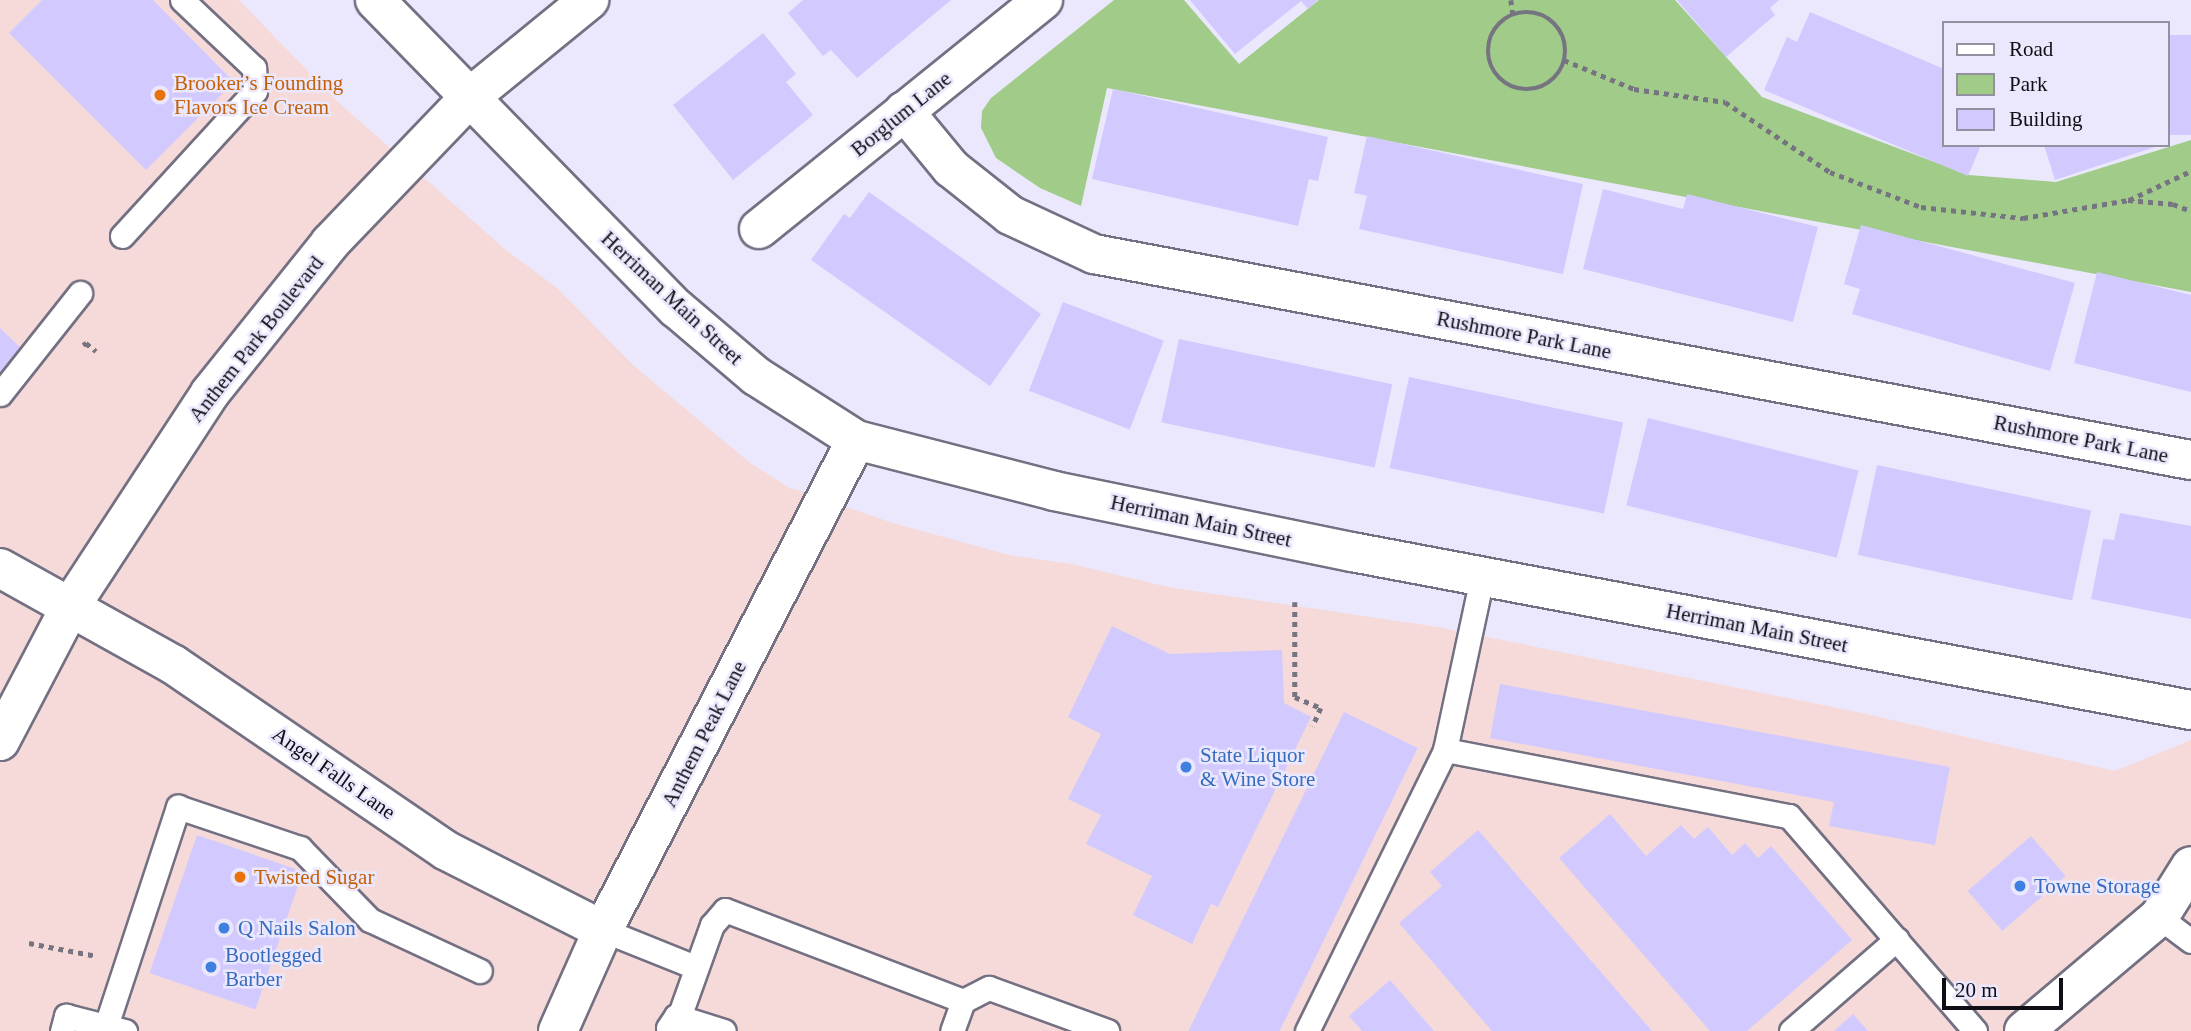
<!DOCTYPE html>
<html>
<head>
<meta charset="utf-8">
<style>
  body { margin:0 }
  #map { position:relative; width:2191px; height:1031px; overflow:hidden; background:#ebe8fd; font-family:"Times New Roman",serif }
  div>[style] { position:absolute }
  .commercial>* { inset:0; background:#f5dad9 }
  .green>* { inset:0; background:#a0cb89 }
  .building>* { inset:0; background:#d2caff; transform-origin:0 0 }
  .path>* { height:4.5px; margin-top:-2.25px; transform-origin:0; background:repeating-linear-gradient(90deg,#767481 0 5px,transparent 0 10px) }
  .path>.ring { margin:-2.25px; padding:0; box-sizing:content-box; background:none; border:4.5px solid #767481; border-radius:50% }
  .roads { filter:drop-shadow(2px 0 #737082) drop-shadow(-2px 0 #737082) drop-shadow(0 2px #737082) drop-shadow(0 -2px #737082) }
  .lane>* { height:23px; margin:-11.5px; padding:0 11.5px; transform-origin:11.5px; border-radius:11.5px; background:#fff }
  .street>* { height:38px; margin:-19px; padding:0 19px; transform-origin:19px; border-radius:19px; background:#fff }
  .secondary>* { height:38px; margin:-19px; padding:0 19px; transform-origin:19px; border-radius:19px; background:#fff }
  .dots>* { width:19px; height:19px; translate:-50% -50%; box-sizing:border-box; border:4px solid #ebe8fd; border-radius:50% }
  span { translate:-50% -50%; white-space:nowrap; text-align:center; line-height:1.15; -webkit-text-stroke:5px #ebe8fd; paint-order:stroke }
  .food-label { font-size:21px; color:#c56008 }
  .left { translate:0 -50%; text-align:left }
  .street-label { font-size:21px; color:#0f0e14 }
  .shop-label { font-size:21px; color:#366cbe }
  .legend { position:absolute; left:1942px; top:21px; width:228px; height:126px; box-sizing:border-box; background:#ebe8fd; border:2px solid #9391a0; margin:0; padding:9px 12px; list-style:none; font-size:21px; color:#0f0e14 }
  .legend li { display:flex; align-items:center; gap:14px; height:35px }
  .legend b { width:35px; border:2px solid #9391a0 }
  .scale { position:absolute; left:1942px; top:978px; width:121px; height:32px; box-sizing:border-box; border:4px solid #0f0e14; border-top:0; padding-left:9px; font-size:21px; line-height:24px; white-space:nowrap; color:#0f0e14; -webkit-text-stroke:5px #ebe8fd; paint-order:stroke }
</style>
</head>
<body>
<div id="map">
  <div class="commercial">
    <i style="clip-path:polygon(0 0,239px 0,338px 102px,506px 250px,557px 288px,633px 365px,749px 462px,788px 487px,893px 523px,1009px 555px,1072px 564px,1168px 587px,1438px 627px,1857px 712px,2115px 771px,2191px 740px,2191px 1031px,0 1031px)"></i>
  </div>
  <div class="green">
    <i style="clip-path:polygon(1114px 0,1184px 0,1239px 64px,1319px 0,1675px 0,1762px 97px,1969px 175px,2056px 182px,2191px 140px,2191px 292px,1107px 88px,1081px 206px,1040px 188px,996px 158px,981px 128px,982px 111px,991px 98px)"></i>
  </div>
  <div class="building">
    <i style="clip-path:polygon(42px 0,153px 0,234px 82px,146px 170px,9px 33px)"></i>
    <i style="clip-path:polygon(803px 0,951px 0,857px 78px,831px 50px,823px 56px,788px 13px)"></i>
    <i style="clip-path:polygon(1190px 0,1318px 0,1308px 9px,1301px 1px,1235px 54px)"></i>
    <i style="clip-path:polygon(1677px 0,1779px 0,1770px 8px,1775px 15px,1726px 57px)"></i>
    <i style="clip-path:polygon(1810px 12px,1944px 69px,1944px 145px,1981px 145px,1968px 176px,1764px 90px,1787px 37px,1797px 42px)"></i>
    <i style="clip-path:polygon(763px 33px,796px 74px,786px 82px,813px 115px,733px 180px,673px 105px)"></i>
    <i style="left:2191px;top:35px;width:100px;height:24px;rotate:90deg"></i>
    <i style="clip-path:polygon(1113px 89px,1328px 137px,1318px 181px,1309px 179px,1298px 226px,1092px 179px)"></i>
    <i style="clip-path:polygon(1367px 136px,1583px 184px,1563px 274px,1359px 229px,1367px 196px,1354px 193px)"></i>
    <i style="clip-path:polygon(2044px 145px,2158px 145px,2158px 146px,2055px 180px)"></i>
    <i style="clip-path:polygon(1603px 189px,1683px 209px,1687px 194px,1818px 227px,1793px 322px,1583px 269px)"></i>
    <i style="clip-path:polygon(869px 192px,1041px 314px,990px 386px,811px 260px,844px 214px,850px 218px)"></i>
    <i style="clip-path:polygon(1861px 225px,2075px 283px,2050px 371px,1852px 314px,1860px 289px,1844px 284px)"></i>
    <i style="clip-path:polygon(2097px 272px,2191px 295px,2191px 392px,2074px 363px)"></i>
    <i style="left:1063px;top:302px;width:108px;height:95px;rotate:21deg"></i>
    <i style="clip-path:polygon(0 328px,24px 351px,0 375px)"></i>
    <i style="left:1179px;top:339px;width:218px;height:85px;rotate:12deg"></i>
    <i style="left:1409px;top:377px;width:219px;height:93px;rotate:12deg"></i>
    <i style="left:1648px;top:418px;width:217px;height:90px;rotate:14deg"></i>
    <i style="left:1877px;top:465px;width:219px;height:92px;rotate:12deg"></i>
    <i style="clip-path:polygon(2120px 513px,2191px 526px,2191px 619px,2091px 599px,2103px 539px,2114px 540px)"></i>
    <i style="clip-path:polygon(1112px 626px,1170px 654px,1282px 650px,1284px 703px,1311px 717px,1218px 907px,1211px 904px,1192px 944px,1133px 915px,1152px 876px,1086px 844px,1101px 815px,1068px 799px,1101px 734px,1068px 717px)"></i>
    <i style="clip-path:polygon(1500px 684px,1950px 767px,1935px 845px,1829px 826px,1834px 802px,1490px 738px)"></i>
    <i style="left:1344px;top:712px;width:82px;height:355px;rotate:26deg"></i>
    <i style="clip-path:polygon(1610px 814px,1646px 856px,1681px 825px,1694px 839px,1708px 827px,1732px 855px,1745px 843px,1758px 858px,1771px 846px,1852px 940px,1747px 1031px,1710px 1031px,1559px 858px)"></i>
    <i style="clip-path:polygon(1478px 830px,1652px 1031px,1492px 1031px,1399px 923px,1442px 886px,1430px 872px)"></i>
    <i style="left:197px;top:835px;width:112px;height:146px;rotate:19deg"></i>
    <i style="left:2031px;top:836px;width:53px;height:84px;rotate:49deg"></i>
    <i style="clip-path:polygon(1390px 980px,1434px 1031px,1362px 1031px,1349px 1016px)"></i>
    <i style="clip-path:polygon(1853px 1014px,1868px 1031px,1834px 1031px)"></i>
  </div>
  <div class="path">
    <i style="left:1511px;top:0;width:14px;rotate:82deg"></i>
    <i class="ring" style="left:1488px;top:12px;width:73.5px;height:73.5px"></i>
    <i style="left:1564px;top:60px;width:76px;rotate:22.5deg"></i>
    <i style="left:1634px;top:89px;width:92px;rotate:8.1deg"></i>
    <i style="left:1725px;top:102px;width:126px;rotate:33.7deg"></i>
    <i style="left:1830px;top:172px;width:97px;rotate:21deg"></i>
    <i style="left:1921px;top:207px;width:103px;rotate:6.2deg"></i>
    <i style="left:2023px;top:218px;width:107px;rotate:-9.7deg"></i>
    <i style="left:2128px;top:200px;width:45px;rotate:5.1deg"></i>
    <i style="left:2173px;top:204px;width:19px;rotate:21deg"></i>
    <i style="left:2129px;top:200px;width:68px;rotate:-25.1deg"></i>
    <i style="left:83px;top:345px;width:4px;rotate:-34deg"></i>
    <i style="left:86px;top:343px;width:13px;rotate:39deg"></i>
    <i style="left:1295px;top:602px;width:95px;rotate:90deg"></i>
    <i style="left:1295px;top:697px;width:28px;rotate:23deg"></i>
    <i style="left:1321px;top:708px;width:20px;rotate:114deg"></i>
    <i style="left:29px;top:943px;width:69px;rotate:10.8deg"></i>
  </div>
  <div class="roads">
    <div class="lane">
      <i style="left:122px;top:236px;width:197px;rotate:-47.5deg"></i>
      <i style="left:255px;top:91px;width:23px;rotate:-92deg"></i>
      <i style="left:254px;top:68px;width:99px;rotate:-136.6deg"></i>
      <i style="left:0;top:394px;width:129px;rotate:-51.6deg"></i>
      <i style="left:1445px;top:750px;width:177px;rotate:-77.9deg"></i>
      <i style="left:2159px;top:917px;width:40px;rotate:37deg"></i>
      <i style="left:603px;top:930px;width:99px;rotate:21.9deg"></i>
      <i style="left:963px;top:1001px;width:29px;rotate:-27deg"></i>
      <i style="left:989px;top:988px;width:126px;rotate:20deg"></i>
      <i style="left:106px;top:1026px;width:231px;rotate:-71.8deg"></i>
      <i style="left:178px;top:807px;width:129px;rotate:18.6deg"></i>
      <i style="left:300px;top:848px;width:100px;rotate:45.8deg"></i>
      <i style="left:370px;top:920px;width:121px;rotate:24.9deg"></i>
      <i style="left:668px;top:1028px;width:14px;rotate:-56deg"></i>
      <i style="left:676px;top:1016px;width:50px;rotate:17.4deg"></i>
      <i style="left:62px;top:1031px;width:16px;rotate:-75deg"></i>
      <i style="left:66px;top:1016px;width:61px;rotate:14.3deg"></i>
      <i style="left:674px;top:1031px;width:113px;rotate:-70.3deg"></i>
      <i style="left:712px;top:925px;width:20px;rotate:-49deg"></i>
      <i style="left:725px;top:910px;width:255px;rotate:20.9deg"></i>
      <i style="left:963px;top:1001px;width:32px;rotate:110deg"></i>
      <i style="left:1307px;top:1031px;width:313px;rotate:-63.8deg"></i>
      <i style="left:1445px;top:750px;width:350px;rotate:10.9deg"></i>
      <i style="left:1789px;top:816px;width:284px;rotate:49.1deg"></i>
      <i style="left:1791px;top:1031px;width:140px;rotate:-41deg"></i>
    </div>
    <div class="street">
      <i style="left:904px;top:111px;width:74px;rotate:50.5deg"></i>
      <i style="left:951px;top:168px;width:75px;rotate:38.5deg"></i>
      <i style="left:1010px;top:215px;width:93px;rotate:24.9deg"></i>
      <i style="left:1094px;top:254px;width:1116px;rotate:10.64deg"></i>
      <i style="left:759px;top:229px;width:365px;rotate:-38.9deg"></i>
      <i style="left:0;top:568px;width:199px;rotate:29.1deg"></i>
      <i style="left:174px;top:665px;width:328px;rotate:34.3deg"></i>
      <i style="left:445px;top:850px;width:177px;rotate:26.9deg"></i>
      <i style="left:558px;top:1031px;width:111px;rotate:-66deg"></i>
      <i style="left:603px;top:930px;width:551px;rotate:-62.69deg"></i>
      <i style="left:2024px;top:1031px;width:177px;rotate:-40.2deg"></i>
      <i style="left:2159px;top:917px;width:60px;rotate:-57.9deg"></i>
    </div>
    <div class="secondary">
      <i style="left:375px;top:0;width:431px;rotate:45.7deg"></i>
      <i style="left:676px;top:308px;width:105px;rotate:40.4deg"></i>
      <i style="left:756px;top:376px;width:119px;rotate:32.6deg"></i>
      <i style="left:856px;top:440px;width:204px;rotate:14.4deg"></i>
      <i style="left:1054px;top:491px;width:304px;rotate:11.6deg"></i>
      <i style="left:1352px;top:552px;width:854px;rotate:10.67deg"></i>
      <i style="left:0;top:741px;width:151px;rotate:-62.4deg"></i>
      <i style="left:70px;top:607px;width:256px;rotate:-56.8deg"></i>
      <i style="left:210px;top:393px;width:192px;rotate:-51.3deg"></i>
      <i style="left:330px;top:243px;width:202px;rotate:-46.2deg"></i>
      <i style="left:470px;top:97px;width:154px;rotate:-39.2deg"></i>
    </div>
  </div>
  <div class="dots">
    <i style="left:160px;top:95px;background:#e8710a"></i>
    <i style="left:1186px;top:767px;background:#3f7fe0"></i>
    <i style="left:240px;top:877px;background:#e8710a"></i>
    <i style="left:2020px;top:886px;background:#3f7fe0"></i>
    <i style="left:224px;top:928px;background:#3f7fe0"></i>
    <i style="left:211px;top:967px;background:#3f7fe0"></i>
  </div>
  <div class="food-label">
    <span class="left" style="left:174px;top:95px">Brooker’s Founding<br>Flavors Ice Cream</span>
    <span class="left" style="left:254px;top:877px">Twisted Sugar</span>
  </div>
  <div class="street-label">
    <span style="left:901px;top:114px;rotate:-39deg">Borglum Lane</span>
    <span style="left:672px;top:298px;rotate:43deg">Herriman Main Street</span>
    <span style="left:1524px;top:335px;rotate:11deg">Rushmore Park Lane</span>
    <span style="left:256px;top:339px;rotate:-52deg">Anthem Park Boulevard</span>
    <span style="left:2081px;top:439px;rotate:11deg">Rushmore Park Lane</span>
    <span style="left:1201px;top:521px;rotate:12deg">Herriman Main Street</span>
    <span style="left:1757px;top:628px;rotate:11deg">Herriman Main Street</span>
    <span style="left:704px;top:734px;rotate:-63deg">Anthem Peak Lane</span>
    <span style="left:334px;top:773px;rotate:35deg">Angel Falls Lane</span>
  </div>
  <div class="shop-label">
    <span class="left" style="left:1200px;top:767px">State Liquor<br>&amp; Wine Store</span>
    <span class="left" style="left:2034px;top:886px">Towne Storage</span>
    <span class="left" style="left:238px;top:928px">Q Nails Salon</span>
    <span class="left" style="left:225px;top:967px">Bootlegged<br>Barber</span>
  </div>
  <ul class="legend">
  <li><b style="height:9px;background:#fff"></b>Road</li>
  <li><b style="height:19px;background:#a0cb89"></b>Park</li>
  <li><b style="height:19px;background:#d2caff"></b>Building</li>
  </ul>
  <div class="scale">20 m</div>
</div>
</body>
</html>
